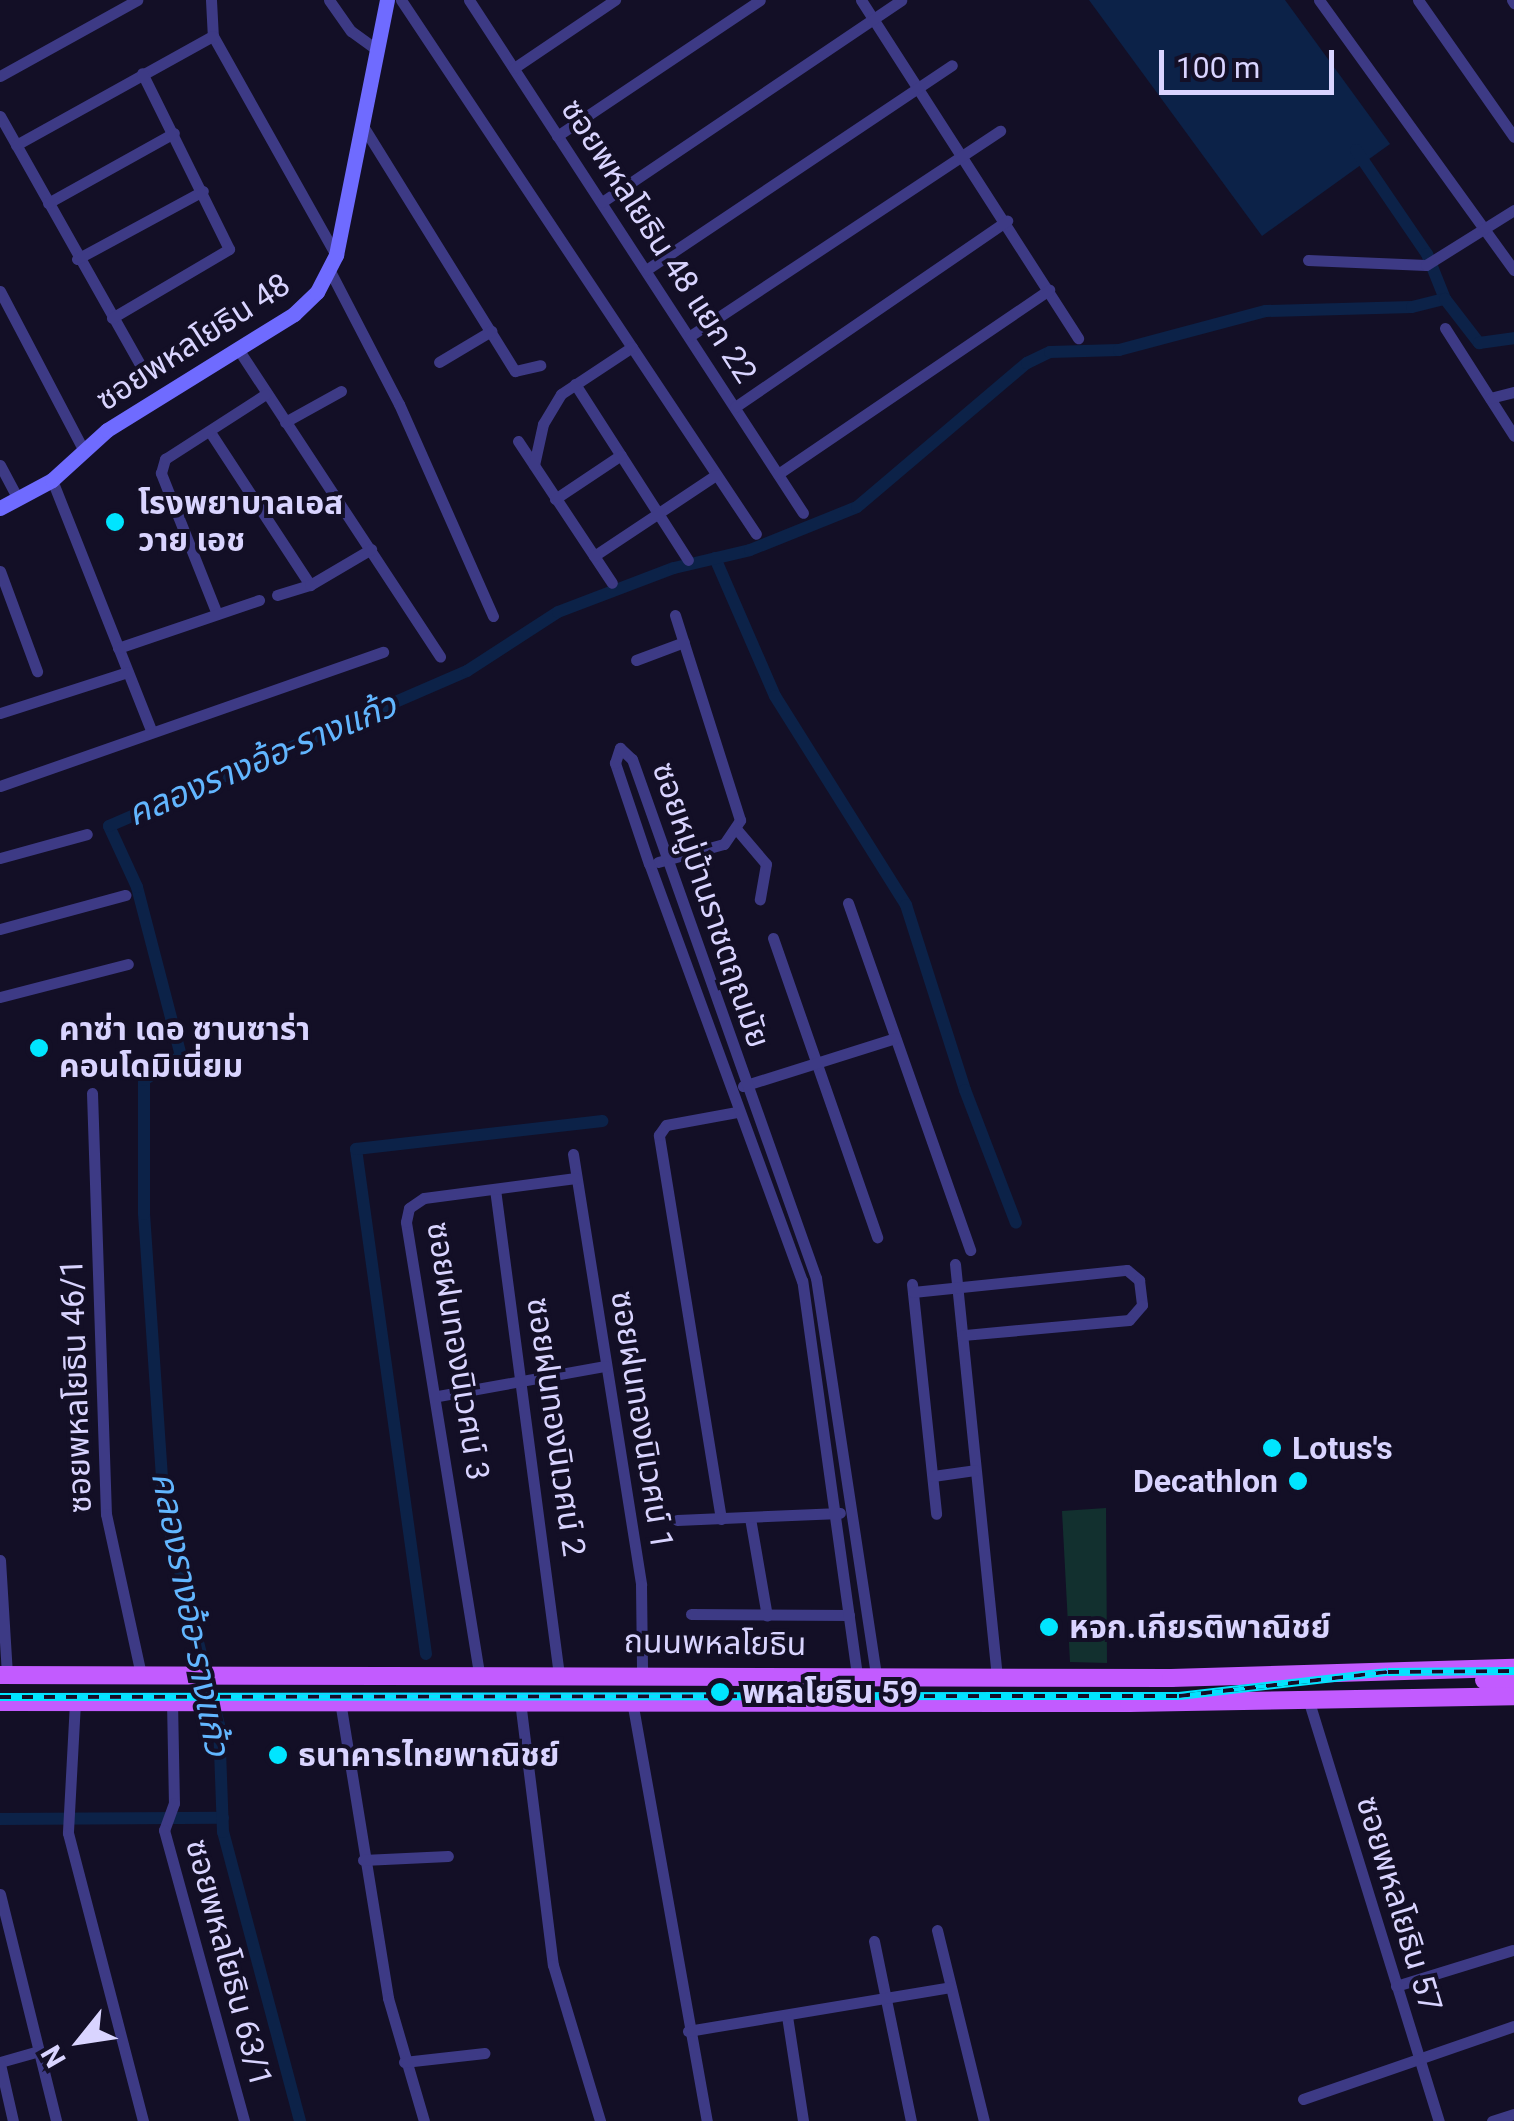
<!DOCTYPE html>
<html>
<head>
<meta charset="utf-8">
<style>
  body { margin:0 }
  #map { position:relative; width:1514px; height:2121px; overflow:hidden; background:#130f26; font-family:Roboto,"Noto Sans Thai",sans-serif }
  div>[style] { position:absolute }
  .green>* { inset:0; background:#12302f }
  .water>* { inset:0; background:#0c2248 }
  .canal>* { height:12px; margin:-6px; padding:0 6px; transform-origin:6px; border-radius:6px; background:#0c2248 }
  .street>* { height:11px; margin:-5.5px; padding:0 5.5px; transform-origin:5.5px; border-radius:5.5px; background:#3d3a85 }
  .secondary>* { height:15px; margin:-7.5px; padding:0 7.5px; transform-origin:7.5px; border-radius:7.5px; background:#6f6bff }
  .primary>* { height:18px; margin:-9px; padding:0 9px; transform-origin:9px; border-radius:9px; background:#c25bff }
  .rail>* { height:8px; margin-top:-4px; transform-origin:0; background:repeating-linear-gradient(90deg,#130f26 0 11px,#00e5ff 0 22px); box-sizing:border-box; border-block:2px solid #00e5ff }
  .dots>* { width:28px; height:28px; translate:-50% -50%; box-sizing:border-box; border:5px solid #130f26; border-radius:50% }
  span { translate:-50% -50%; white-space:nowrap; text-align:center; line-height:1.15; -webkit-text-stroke:8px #130f26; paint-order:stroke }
  .street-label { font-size:32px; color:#d9d4ff }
  .poi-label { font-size:32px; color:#d9d4ff; font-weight:700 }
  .left { translate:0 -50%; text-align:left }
  .right { translate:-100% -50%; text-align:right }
  .water-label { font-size:35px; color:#62b6ff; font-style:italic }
  .north { position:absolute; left:30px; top:1991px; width:100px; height:100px; -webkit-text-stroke:8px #130f26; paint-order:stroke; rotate:240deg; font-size:28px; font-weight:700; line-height:40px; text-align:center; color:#d9d4ff }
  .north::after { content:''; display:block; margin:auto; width:35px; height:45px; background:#d9d4ff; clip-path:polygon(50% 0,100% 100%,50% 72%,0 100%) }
  .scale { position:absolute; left:1159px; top:50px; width:175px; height:45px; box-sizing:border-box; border:5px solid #d9d4ff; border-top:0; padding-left:12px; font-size:30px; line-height:35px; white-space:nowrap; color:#d9d4ff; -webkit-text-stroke:8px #130f26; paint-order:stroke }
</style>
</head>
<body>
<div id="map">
  <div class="green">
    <i style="clip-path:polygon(1106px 1508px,1107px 1663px,1070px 1662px,1062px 1511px)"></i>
  </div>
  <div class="water">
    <i style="clip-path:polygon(1089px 0,1285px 0,1390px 144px,1262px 236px)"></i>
  </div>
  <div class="canal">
    <i style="left:1356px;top:150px;width:126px;rotate:55.7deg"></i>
    <i style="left:1427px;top:254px;width:48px;rotate:68.2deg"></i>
    <i style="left:715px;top:558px;width:150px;rotate:66.5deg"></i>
    <i style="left:775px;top:696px;width:247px;rotate:57.9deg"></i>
    <i style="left:906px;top:905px;width:194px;rotate:72.3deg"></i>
    <i style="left:965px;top:1090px;width:142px;rotate:69deg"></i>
    <i style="left:426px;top:1654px;width:510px;rotate:-97.89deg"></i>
    <i style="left:356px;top:1149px;width:248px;rotate:-6.5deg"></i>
    <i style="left:0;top:1819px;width:223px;rotate:-0.3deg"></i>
    <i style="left:300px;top:2121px;width:299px;rotate:-104.9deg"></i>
    <i style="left:223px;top:1832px;width:107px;rotate:-92.1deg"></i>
    <i style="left:219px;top:1725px;width:225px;rotate:-104.2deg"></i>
    <i style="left:164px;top:1507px;width:294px;rotate:-93.9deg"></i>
    <i style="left:144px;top:1214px;width:134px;rotate:-90deg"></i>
    <i style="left:144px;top:1080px;width:44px;rotate:-33deg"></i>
    <i style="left:181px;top:1056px;width:175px;rotate:-104.6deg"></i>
    <i style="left:137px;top:887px;width:67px;rotate:-114.7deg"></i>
    <i style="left:109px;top:826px;width:390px;rotate:-23.4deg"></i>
    <i style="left:467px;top:671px;width:108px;rotate:-33deg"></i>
    <i style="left:558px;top:612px;width:124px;rotate:-20.8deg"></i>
    <i style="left:674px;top:568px;width:78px;rotate:-13.3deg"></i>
    <i style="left:750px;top:550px;width:115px;rotate:-21.9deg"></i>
    <i style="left:857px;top:507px;width:223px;rotate:-40.3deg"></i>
    <i style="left:1027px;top:363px;width:25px;rotate:-26deg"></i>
    <i style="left:1050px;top:352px;width:69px;rotate:-1.7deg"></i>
    <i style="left:1119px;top:350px;width:152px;rotate:-14.9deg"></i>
    <i style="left:1266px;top:311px;width:146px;rotate:-1.6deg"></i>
    <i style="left:1412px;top:307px;width:34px;rotate:-14deg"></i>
    <i style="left:1445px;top:299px;width:56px;rotate:52.3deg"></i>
    <i style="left:1479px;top:343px;width:35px;rotate:-8deg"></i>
  </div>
  <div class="street">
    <i style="left:211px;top:0;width:36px;rotate:87deg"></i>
    <i style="left:213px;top:36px;width:251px;rotate:60.7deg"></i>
    <i style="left:329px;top:0;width:38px;rotate:55deg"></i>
    <i style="left:351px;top:31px;width:32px;rotate:36deg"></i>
    <i style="left:401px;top:0;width:641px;rotate:56.38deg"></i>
    <i style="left:469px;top:0;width:612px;rotate:56.93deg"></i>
    <i style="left:861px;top:0;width:402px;rotate:57.3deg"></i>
    <i style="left:1319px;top:0;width:333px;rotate:54.2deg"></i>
    <i style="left:1418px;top:0;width:167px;rotate:55deg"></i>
    <i style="left:1512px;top:0;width:4px;rotate:56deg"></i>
    <i style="left:514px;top:68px;width:122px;rotate:-34deg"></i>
    <i style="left:0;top:76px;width:157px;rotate:-29deg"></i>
    <i style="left:0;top:116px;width:283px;rotate:60.6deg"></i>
    <i style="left:361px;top:123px;width:292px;rotate:58.2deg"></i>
    <i style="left:515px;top:371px;width:26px;rotate:-13deg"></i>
    <i style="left:557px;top:136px;width:244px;rotate:-33.8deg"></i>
    <i style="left:16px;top:145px;width:225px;rotate:-29deg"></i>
    <i style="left:602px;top:202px;width:361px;rotate:-34deg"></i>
    <i style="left:48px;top:203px;width:144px;rotate:-29.1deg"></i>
    <i style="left:77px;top:259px;width:143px;rotate:-28.4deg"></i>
    <i style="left:1308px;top:260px;width:118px;rotate:2.4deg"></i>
    <i style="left:1426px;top:265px;width:104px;rotate:-32deg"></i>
    <i style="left:646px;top:270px;width:368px;rotate:-33.8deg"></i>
    <i style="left:330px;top:271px;width:150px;rotate:62.6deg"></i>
    <i style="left:399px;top:404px;width:232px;rotate:66.1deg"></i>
    <i style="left:0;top:291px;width:181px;rotate:62.3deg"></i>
    <i style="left:112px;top:318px;width:136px;rotate:-30.5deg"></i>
    <i style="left:229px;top:249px;width:196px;rotate:-116.3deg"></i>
    <i style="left:1445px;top:328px;width:128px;rotate:57.4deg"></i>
    <i style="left:690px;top:336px;width:372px;rotate:-33.5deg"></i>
    <i style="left:238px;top:349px;width:368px;rotate:56.7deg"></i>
    <i style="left:439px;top:362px;width:61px;rotate:-30.8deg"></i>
    <i style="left:575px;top:384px;width:209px;rotate:57.3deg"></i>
    <i style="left:1490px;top:398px;width:25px;rotate:-14deg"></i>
    <i style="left:735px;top:407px;width:330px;rotate:-34.4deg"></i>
    <i style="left:285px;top:422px;width:64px;rotate:-29deg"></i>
    <i style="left:210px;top:432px;width:183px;rotate:56.8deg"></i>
    <i style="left:518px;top:441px;width:170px;rotate:56.5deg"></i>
    <i style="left:0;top:465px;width:38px;rotate:62deg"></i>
    <i style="left:534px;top:465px;width:42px;rotate:-77.6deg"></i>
    <i style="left:543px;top:424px;width:35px;rotate:-59deg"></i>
    <i style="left:561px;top:394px;width:85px;rotate:-33.5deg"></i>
    <i style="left:778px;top:474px;width:328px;rotate:-34.2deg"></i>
    <i style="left:52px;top:480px;width:269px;rotate:68.4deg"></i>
    <i style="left:555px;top:499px;width:79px;rotate:-33.7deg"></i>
    <i style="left:594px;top:556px;width:146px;rotate:-33.6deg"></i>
    <i style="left:0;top:571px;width:107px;rotate:69.7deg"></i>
    <i style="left:277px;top:595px;width:34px;rotate:-17deg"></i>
    <i style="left:310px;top:585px;width:71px;rotate:-30.5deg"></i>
    <i style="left:217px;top:614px;width:152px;rotate:-111.7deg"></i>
    <i style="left:161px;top:473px;width:15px;rotate:-74deg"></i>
    <i style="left:165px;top:459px;width:120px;rotate:-32.8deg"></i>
    <i style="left:118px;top:648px;width:149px;rotate:-18.8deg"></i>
    <i style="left:636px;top:660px;width:51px;rotate:-20.6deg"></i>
    <i style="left:0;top:713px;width:134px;rotate:-17.8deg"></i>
    <i style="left:0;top:786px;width:406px;rotate:-19.3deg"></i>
    <i style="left:738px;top:831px;width:43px;rotate:49.7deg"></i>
    <i style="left:766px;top:864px;width:36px;rotate:100deg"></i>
    <i style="left:0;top:858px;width:90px;rotate:-15.4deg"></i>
    <i style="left:658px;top:862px;width:68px;rotate:-15.3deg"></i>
    <i style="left:724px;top:844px;width:29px;rotate:-56deg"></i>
    <i style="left:740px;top:820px;width:215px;rotate:-107.6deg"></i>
    <i style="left:848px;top:903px;width:368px;rotate:70.6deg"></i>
    <i style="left:0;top:929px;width:130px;rotate:-15.2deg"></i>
    <i style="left:773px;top:938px;width:317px;rotate:70.8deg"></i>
    <i style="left:0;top:997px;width:132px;rotate:-14.5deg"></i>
    <i style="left:743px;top:1086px;width:159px;rotate:-17.5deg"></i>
    <i style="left:92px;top:1093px;width:421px;rotate:88.1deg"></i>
    <i style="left:106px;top:1514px;width:164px;rotate:77.7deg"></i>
    <i style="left:573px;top:1154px;width:436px;rotate:81deg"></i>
    <i style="left:641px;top:1585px;width:87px;rotate:89.3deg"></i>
    <i style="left:495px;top:1189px;width:488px;rotate:82.5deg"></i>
    <i style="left:955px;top:1264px;width:414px;rotate:84.2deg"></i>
    <i style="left:912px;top:1284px;width:231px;rotate:84deg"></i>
    <i style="left:913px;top:1292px;width:215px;rotate:-5.9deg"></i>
    <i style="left:1127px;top:1270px;width:16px;rotate:40deg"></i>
    <i style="left:1139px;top:1280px;width:25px;rotate:83deg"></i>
    <i style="left:1142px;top:1305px;width:20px;rotate:131deg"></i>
    <i style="left:1129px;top:1320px;width:167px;rotate:174.8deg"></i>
    <i style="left:438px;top:1396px;width:170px;rotate:-10.2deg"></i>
    <i style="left:933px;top:1476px;width:42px;rotate:-8.1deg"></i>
    <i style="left:750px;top:1518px;width:99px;rotate:80.2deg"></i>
    <i style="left:721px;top:1519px;width:389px;rotate:-99.2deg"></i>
    <i style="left:659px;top:1135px;width:12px;rotate:-55deg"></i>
    <i style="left:666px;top:1125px;width:72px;rotate:-10.4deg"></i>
    <i style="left:677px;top:1520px;width:163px;rotate:-2.5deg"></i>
    <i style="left:0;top:1560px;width:115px;rotate:86.5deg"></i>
    <i style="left:691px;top:1614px;width:158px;rotate:0.4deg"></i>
    <i style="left:479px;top:1673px;width:457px;rotate:-99.2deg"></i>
    <i style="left:406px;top:1222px;width:14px;rotate:-78deg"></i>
    <i style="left:409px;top:1208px;width:18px;rotate:-34deg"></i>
    <i style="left:424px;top:1198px;width:153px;rotate:-7.5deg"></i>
    <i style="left:857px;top:1675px;width:398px;rotate:-97.9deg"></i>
    <i style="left:802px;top:1281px;width:444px;rotate:-110.1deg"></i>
    <i style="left:649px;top:864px;width:107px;rotate:-108.6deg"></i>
    <i style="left:615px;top:763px;width:16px;rotate:-72deg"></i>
    <i style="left:620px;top:748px;width:16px;rotate:43deg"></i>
    <i style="left:632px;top:759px;width:551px;rotate:70.48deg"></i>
    <i style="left:816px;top:1278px;width:402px;rotate:81.4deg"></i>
    <i style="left:172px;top:1701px;width:102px;rotate:88.9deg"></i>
    <i style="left:174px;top:1803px;width:29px;rotate:110deg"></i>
    <i style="left:164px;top:1830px;width:302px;rotate:74.6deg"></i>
    <i style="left:340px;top:1701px;width:301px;rotate:80.8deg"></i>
    <i style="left:388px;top:1998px;width:128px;rotate:73.7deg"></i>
    <i style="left:520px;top:1701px;width:266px;rotate:82.9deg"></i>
    <i style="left:553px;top:1965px;width:163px;rotate:73.2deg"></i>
    <i style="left:632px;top:1701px;width:427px;rotate:79.9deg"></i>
    <i style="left:75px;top:1702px;width:131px;rotate:93.1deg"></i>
    <i style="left:68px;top:1833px;width:298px;rotate:75.4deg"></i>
    <i style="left:1309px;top:1702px;width:439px;rotate:72.8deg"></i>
    <i style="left:363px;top:1860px;width:85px;rotate:-2.7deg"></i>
    <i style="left:0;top:1894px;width:234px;rotate:76.1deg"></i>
    <i style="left:937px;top:1930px;width:197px;rotate:76.2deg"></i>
    <i style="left:874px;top:1941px;width:184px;rotate:78.4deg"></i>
    <i style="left:1396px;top:1986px;width:122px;rotate:-17.1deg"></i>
    <i style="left:787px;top:2016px;width:106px;rotate:81.3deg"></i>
    <i style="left:688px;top:2031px;width:266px;rotate:-9.5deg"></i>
    <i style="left:0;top:2062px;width:41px;rotate:-15.8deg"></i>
    <i style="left:404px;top:2062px;width:81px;rotate:-6.4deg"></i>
    <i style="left:0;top:2064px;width:58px;rotate:77.2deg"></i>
    <i style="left:1303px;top:2099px;width:223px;rotate:-19.1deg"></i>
    <i style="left:1492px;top:2121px;width:23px;rotate:-18deg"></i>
  </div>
  <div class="secondary">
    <i style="left:0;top:508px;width:59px;rotate:-28.3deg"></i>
    <i style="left:52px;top:480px;width:74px;rotate:-42.3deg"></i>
    <i style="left:107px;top:430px;width:220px;rotate:-31.8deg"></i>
    <i style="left:294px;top:314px;width:32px;rotate:-44deg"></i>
    <i style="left:317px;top:292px;width:42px;rotate:-62.8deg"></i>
    <i style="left:336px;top:255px;width:260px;rotate:-78.7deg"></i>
  </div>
  <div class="primary">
    <i style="left:0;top:1675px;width:1171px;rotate:0.15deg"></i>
    <i style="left:1171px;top:1678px;width:343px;rotate:-1.7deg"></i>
    <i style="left:1484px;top:1680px;width:30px;rotate:2deg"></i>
    <i style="left:0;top:1702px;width:1129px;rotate:0.05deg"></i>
    <i style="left:1129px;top:1703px;width:385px;rotate:-1deg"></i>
  </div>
  <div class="rail">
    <i style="left:0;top:1697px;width:1179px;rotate:-0.05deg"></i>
    <i style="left:1179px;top:1696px;width:210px;rotate:-6.6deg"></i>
    <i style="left:1388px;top:1672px;width:126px;rotate:-0.5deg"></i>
  </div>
  <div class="dots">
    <i style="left:115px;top:522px;background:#00e5ff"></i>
    <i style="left:39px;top:1048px;background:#00e5ff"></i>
    <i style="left:1272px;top:1448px;background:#00e5ff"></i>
    <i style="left:1298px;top:1481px;background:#00e5ff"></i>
    <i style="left:1049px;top:1627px;background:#00e5ff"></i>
    <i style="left:720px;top:1692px;background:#00e5ff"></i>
    <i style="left:278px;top:1755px;background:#00e5ff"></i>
  </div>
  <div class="street-label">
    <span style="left:659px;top:241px;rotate:57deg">ซอยพหลโยธิน 48 แยก 22</span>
    <span style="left:193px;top:342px;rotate:-33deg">ซอยพหลโยธิน 48</span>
    <span style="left:711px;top:905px;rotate:71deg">ซอยหมู่บ้านราชตฤณมัย</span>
    <span style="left:458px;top:1351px;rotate:81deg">ซอยฝนทองนิเวศน์ 3</span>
    <span style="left:76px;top:1386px;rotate:-92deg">ซอยพหลโยธิน 46/1</span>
    <span style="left:642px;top:1420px;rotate:81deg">ซอยฝนทองนิเวศน์ 1</span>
    <span style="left:556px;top:1427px;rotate:82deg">ซอยฝนทองนิเวศน์ 2</span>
    <span style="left:715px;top:1643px;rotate:1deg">ถนนพหลโยธิน</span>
    <span style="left:1399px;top:1904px;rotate:73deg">ซอยพหลโยธิน 57</span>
    <span style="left:229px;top:1963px;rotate:75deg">ซอยพหลโยธิน 63/1</span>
  </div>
  <div class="poi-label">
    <span class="left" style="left:138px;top:522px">โรงพยาบาลเอส<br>วาย เอช</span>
    <span class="left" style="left:59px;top:1048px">คาซ่า เดอ ซานซาร่า<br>คอนโดมิเนี่ยม</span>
    <span class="left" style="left:1292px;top:1448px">Lotus's</span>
    <span class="right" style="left:1278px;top:1481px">Decathlon</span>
    <span class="left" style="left:1069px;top:1627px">หจก.เกียรติพาณิชย์</span>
    <span class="left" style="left:742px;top:1692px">พหลโยธิน 59</span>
    <span class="left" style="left:298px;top:1755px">ธนาคารไทยพาณิชย์</span>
  </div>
  <div class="water-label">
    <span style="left:262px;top:760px;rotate:-23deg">คลองรางอ้อ-รางแก้ว</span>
    <span style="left:190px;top:1614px;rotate:79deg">คลองรางอ้อ-รางแก้ว</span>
  </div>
  <div class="north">N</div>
  <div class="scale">100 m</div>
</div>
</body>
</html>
